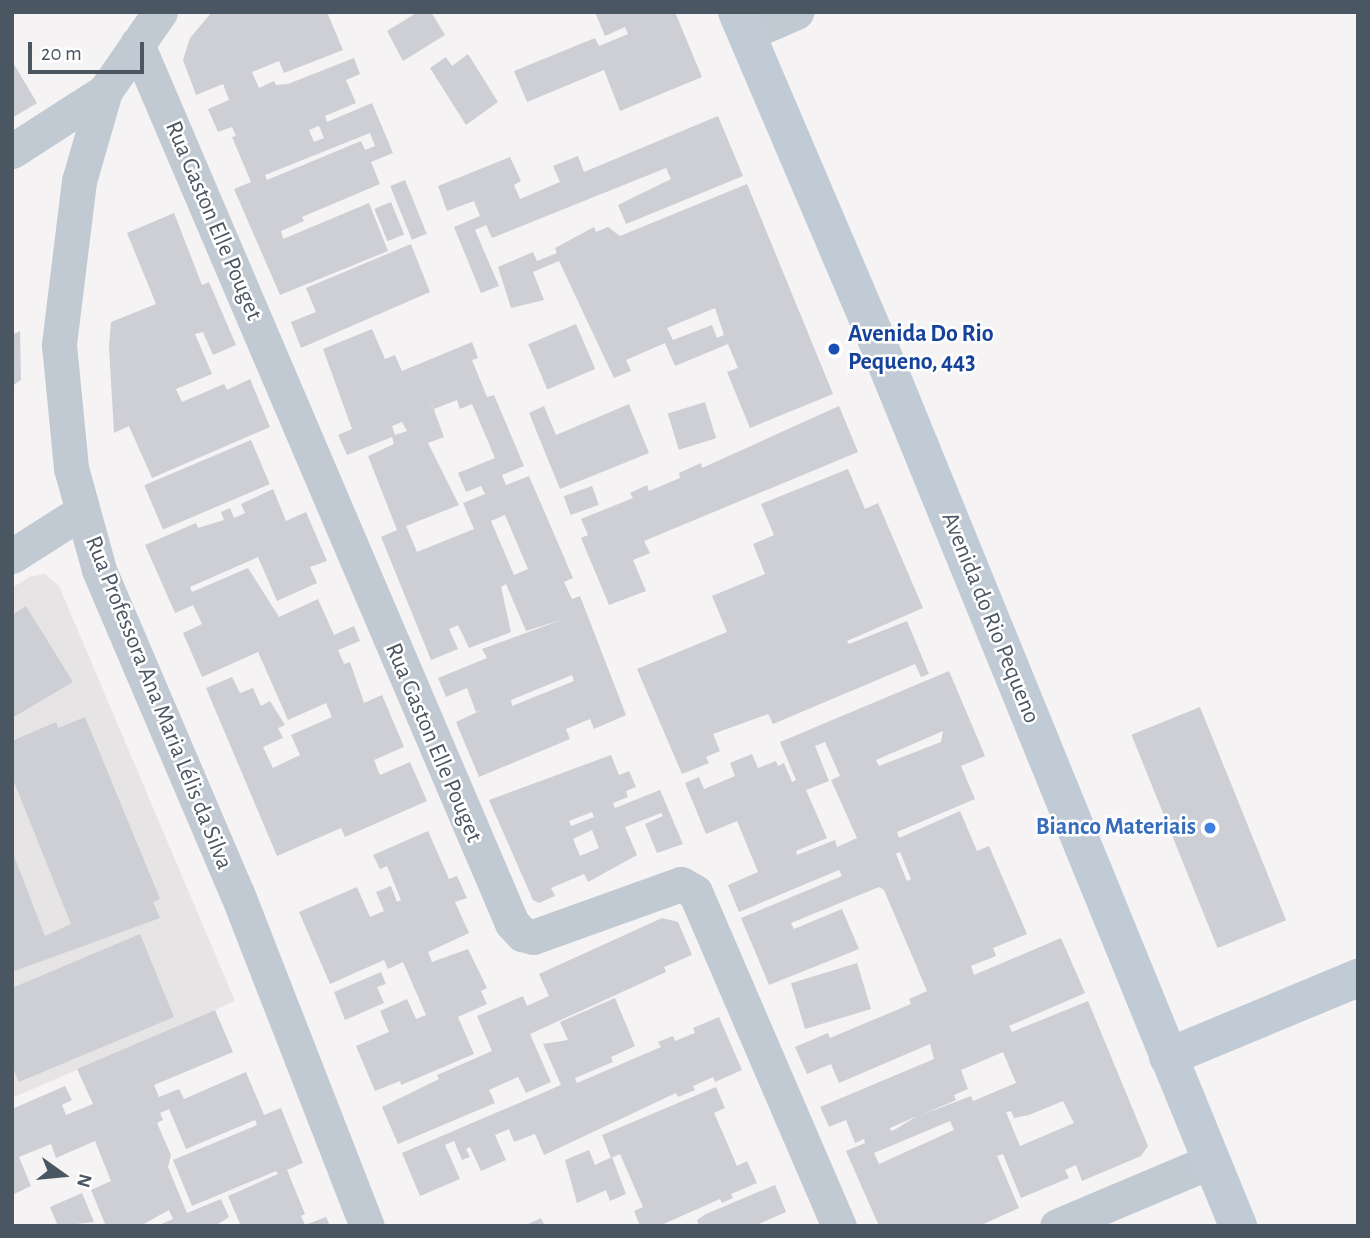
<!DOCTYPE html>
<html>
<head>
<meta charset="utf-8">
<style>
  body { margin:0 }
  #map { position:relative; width:1370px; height:1238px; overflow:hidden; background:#f5f3f3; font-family:"Alegreya Sans",sans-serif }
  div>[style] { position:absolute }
  .education>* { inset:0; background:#e6e4e5 }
  .building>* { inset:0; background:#cdcfd5; transform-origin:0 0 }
  .street>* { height:35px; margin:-17.5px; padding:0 17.5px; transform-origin:17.5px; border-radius:17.5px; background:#c1cad2 }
  .secondary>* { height:38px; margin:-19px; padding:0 19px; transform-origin:19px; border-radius:19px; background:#c1cbd6 }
  .dots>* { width:19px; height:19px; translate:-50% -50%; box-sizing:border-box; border:4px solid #fff; border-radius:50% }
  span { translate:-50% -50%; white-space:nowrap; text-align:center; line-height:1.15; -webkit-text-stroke:5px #fff; paint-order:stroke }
  .street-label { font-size:24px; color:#4a5661 }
  .transit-label { font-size:24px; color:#164399; font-weight:700 }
  .left { translate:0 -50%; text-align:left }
  .shop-label { font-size:24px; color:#366cbe; font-weight:700 }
  .right { translate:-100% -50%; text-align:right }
  .frame { position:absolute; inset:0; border:14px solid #4a5661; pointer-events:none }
  .north { position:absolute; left:28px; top:1140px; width:70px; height:70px; -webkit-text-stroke:5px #fff; paint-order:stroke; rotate:105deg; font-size:19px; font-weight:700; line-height:28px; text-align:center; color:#4a5661 }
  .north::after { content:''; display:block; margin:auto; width:24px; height:32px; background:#4a5661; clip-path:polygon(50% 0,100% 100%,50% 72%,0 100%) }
  .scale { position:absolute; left:28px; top:42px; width:116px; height:32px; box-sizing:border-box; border:4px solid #4a5661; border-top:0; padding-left:9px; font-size:21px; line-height:24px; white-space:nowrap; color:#4a5661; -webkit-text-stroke:5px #fff; paint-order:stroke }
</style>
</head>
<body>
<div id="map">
  <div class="education">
    <i style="clip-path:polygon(45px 574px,59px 586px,235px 1001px,12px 1098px,12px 588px,29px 577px)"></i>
  </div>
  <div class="building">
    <i style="clip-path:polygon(evenodd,212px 12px,327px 12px,343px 50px,284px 73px,279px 61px,252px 72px,259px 88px,274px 81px,276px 85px,288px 84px,354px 58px,360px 74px,346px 80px,356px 103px,325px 116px,327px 122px,372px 103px,393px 153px,371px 162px,380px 184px,302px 217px,304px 221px,281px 231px,283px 239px,369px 203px,388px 251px,280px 295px,234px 189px,251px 182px,232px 137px,236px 136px,232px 127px,218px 132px,208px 109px,229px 100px,223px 84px,196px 95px,183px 60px,190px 38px,212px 12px,319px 126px,324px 138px,314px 142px,309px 130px,319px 126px,212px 12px,370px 133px,375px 146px,365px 150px,361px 141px,267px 180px,265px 175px,370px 133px)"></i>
    <i style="clip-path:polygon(418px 12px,431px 12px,445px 35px,403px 61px,387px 31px)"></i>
    <i style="clip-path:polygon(595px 12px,675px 12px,702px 77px,620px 111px,604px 70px,527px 102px,514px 71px,595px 38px,599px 46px,628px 34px,625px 27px,605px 36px)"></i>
    <i style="clip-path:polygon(468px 54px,498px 102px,466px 125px,430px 68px,446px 57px,452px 66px)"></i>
    <i style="clip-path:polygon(12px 61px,37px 103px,12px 118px)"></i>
    <i style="clip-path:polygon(718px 116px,743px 176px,626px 224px,618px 205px,671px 179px,666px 168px,492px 238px,486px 225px,475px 230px,499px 286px,481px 293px,454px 227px,480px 216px,474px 201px,447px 211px,438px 186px,510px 157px,521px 181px,514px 185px,520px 199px,560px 182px,553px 166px,578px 156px,584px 172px)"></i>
    <i style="left:405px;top:180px;width:58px;height:16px;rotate:68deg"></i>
    <i style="clip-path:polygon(evenodd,747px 184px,833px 394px,750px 428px,727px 372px,738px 368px,728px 344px,675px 366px,665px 343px,626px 360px,631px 371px,614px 378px,559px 261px,533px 272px,544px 300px,511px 308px,498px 267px,533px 252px,537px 261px,557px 253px,555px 248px,594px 227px,596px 232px,608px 227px,620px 236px,747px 184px,715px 308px,724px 335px,717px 338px,712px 325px,673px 340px,667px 328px,715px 308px)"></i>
    <i style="left:391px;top:202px;width:35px;height:18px;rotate:68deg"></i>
    <i style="clip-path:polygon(174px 213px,202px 285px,209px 282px,236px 345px,213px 355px,203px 332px,195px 334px,212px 374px,176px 389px,182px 402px,224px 384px,227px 390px,250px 379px,270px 427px,152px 478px,129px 426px,114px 433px,109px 347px,111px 322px,156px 304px,127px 233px)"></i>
    <i style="clip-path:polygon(411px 244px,430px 292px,301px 348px,291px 322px,316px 312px,306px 288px)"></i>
    <i style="left:576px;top:324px;width:49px;height:52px;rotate:67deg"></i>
    <i style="clip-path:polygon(evenodd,372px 329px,385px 359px,395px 355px,402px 371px,472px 342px,478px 358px,472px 360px,487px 397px,494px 395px,524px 466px,502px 475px,506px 485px,529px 476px,573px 578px,564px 582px,572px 599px,580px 596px,626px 715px,594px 729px,590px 719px,566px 729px,570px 739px,479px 777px,456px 722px,484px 709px,476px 712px,467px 688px,446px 697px,438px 678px,487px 658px,482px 649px,564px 619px,526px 631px,506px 584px,501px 587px,511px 632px,469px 648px,458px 625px,449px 629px,458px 649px,431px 660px,381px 537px,397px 530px,368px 456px,394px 444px,392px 437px,347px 455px,338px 435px,352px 429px,323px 349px,372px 329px,426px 388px,434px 409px,457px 400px,460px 409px,472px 404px,495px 458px,458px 473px,466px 492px,481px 486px,485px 494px,463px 503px,474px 529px,417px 552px,406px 526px,459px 505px,428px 443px,444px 437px,426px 388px,372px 329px,402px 422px,407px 431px,395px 435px,392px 426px,402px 422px,372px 329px,505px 515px,528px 569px,514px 575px,491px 521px,505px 515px,372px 329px,572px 675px,574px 681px,512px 706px,511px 700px,572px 675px)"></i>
    <i style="clip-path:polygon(20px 331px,21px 380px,12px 386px,12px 335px)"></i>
    <i style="left:705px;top:402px;width:38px;height:39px;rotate:73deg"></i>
    <i style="clip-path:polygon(629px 404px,649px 453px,560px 489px,529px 413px,544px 406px,556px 435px)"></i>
    <i style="clip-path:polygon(839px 406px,858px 452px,644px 541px,650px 553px,633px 560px,646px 591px,609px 605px,581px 538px,588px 535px,581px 519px,633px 498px,630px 493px,647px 485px,649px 491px,680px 478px,679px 473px,701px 463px,702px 468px)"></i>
    <i style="left:251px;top:440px;width:48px;height:116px;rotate:67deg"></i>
    <i style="clip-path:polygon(848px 469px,865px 509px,878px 503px,923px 608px,847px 641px,849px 644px,907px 621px,929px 674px,921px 677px,915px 664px,773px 724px,768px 714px,713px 734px,720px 751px,706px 757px,709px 763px,682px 774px,637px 669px,727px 632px,712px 596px,765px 574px,753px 544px,774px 535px,761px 504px)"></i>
    <i style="left:592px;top:486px;width:20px;height:30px;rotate:70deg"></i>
    <i style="clip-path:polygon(273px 489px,286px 521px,306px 512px,327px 561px,310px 567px,317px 583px,277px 601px,258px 557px,190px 587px,192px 592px,248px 568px,279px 617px,318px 599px,334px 635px,354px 626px,360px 641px,338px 650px,344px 664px,350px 662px,364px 703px,382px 695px,404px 747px,374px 760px,380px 775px,410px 762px,427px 801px,345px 837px,341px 828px,277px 856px,206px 688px,232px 677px,240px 693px,253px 688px,261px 706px,270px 701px,285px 725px,278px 728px,283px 738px,263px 747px,273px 768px,300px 755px,291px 735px,332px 717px,326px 703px,288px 720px,258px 652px,202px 677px,183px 633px,202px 624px,193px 605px,175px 613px,145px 545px,196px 523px,198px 528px,224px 520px,221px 512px,230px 508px,234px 518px,245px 513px,241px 504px)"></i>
    <i style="clip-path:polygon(26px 606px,73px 682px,12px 718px,12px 615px)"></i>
    <i style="clip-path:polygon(evenodd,949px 671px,985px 756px,961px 766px,975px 799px,897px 832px,899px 838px,960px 811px,977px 851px,989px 846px,1027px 934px,993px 948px,996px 956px,971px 966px,974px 975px,1061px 938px,1085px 993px,1009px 1026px,1012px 1032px,1088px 1001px,1148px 1146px,1141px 1156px,1082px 1181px,1076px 1165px,1065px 1170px,1069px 1178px,1021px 1198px,1003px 1154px,997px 1156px,1019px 1208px,979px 1226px,879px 1226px,846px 1151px,865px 1143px,864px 1139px,855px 1143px,846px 1120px,829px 1127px,820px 1107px,934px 1059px,930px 1044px,839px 1083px,831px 1064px,807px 1074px,795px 1047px,828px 1033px,830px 1038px,911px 1004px,909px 999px,927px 991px,884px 890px,879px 887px,791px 923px,794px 929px,842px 909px,859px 949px,769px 985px,741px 918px,842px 876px,839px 870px,739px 912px,728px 885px,758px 872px,737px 821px,706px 834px,685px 783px,699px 777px,704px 789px,735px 776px,730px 763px,752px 754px,758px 768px,776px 761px,778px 766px,784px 763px,792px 782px,796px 780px,780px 742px,949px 671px,943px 731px,941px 742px,879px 766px,876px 760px,943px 731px,949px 671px,825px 742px,840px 776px,831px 780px,857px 838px,837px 847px,835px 840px,797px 855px,796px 851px,827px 838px,806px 790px,829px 781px,815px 746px,825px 742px,949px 671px,900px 852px,911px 879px,907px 881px,896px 854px,900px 852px,949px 671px,1003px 1052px,1016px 1083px,973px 1101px,971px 1096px,921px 1115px,956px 1100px,954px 1095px,968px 1089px,961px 1070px,1003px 1052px,949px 671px,1063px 1101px,1074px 1123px,1020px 1146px,1006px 1112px,1011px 1111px,1014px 1118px,1029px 1115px,1063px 1101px,949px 671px,917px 1116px,896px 1129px,891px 1131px,890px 1128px,917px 1116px,949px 671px,950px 1121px,954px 1130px,879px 1164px,874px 1153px,950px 1121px)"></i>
    <i style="left:1200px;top:707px;width:230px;height:74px;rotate:68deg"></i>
    <i style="clip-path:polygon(85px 717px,160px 899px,153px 902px,160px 918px,12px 972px,12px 851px,45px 936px,71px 924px,12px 777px,12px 741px,56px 722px,58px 728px)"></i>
    <i style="clip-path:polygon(evenodd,611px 755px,619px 775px,629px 771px,636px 787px,626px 791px,628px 797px,613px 803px,615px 808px,660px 790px,683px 844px,657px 853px,645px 824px,663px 816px,661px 813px,625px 827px,637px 855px,588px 882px,584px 874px,551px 888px,555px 896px,539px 903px,533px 900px,489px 800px,611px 755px,592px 812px,594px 817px,571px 826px,569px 821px,592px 812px,611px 755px,592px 830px,599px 848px,580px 856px,573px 839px,592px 830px)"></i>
    <i style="clip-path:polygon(428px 831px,449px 879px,457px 876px,467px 898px,455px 902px,469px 933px,428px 952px,432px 962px,468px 949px,487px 988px,481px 991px,487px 1004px,458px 1017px,474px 1054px,401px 1085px,400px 1081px,375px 1091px,356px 1046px,389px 1032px,380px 1011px,407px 999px,416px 1019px,426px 1015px,403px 962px,388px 969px,384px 960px,330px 984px,299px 912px,357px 887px,370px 917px,384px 911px,376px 892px,391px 886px,397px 902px,401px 900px,387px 866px,380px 869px,373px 855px)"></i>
    <i style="clip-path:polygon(662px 918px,678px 922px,692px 955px,664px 967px,666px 972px,530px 1034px,551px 1082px,526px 1093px,518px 1077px,489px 1090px,495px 1103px,398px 1144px,382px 1107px,439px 1079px,437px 1075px,492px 1051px,477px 1016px,523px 996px,527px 1006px,549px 996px,539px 974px)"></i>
    <i style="clip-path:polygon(140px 934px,174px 1017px,19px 1082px,12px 1066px,12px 988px)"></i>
    <i style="left:857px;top:963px;width:48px;height:69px;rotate:73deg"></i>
    <i style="clip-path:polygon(381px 972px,386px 984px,377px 987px,384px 1003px,345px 1020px,334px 992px)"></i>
    <i style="clip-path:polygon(615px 998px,635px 1046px,611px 1057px,613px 1062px,575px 1078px,577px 1083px,661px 1047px,658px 1042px,673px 1036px,675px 1041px,695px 1033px,693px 1028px,719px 1017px,742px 1070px,715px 1082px,713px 1077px,693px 1086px,695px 1090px,678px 1097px,676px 1093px,544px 1155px,535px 1134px,514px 1142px,509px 1129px,495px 1135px,506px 1160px,481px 1171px,470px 1147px,466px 1149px,470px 1157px,462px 1160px,454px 1141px,445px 1145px,460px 1179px,420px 1196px,402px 1153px,561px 1085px,543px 1044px,568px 1040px,560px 1022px)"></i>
    <i style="clip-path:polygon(215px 1010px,233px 1052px,154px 1085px,159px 1097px,179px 1089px,184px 1099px,246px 1072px,264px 1115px,281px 1108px,303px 1163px,287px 1170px,305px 1214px,301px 1216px,305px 1225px,326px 1217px,330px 1226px,241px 1226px,228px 1196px,278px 1174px,276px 1171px,192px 1206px,173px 1160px,257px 1125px,255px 1120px,186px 1149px,169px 1109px,160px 1113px,163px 1120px,157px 1123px,171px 1155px,168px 1167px,187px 1213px,221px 1199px,229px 1217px,215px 1226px,157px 1226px,173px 1219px,169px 1210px,140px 1226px,106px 1226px,91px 1190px,111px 1181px,95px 1141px,56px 1158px,51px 1144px,19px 1157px,31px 1186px,12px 1195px,12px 1109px,65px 1086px,72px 1100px,62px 1105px,66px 1115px,93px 1104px,77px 1069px)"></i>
    <i style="clip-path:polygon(716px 1087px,725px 1108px,714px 1113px,722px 1131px,737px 1166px,747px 1161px,757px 1183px,731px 1194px,733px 1198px,722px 1203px,720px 1199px,659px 1226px,640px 1226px,634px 1211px,643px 1207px,620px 1154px,611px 1158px,602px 1135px)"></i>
    <i style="clip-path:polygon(589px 1150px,595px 1165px,612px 1157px,626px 1194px,610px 1201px,606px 1190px,577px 1203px,565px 1160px)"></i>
    <i style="clip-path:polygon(775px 1185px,786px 1212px,754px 1226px,699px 1226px,697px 1220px,706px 1214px)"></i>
    <i style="clip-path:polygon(82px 1193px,94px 1222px,58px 1226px,50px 1207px)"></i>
    <i style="clip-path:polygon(541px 1218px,545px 1226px,524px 1226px)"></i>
  </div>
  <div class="street">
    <i style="left:160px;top:12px;width:96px;rotate:124.8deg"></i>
    <i style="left:105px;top:91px;width:94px;rotate:106.1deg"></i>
    <i style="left:79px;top:181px;width:165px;rotate:97deg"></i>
    <i style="left:59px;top:345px;width:124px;rotate:84.4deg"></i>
    <i style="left:71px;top:468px;width:106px;rotate:74.6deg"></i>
    <i style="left:99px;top:570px;width:351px;rotate:66.9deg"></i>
    <i style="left:237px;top:893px;width:357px;rotate:68.7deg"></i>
    <i style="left:746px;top:34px;width:55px;rotate:-23.7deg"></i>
    <i style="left:137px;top:44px;width:956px;rotate:66.9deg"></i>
    <i style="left:512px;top:923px;width:15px;rotate:48deg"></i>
    <i style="left:522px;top:934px;width:11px;rotate:15deg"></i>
    <i style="left:533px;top:937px;width:157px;rotate:-19.7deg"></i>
    <i style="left:681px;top:884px;width:16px;rotate:30deg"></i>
    <i style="left:695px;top:892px;width:364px;rotate:66.7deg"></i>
    <i style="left:12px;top:151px;width:111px;rotate:-32.8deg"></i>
    <i style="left:12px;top:556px;width:82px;rotate:-32.5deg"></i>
    <i style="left:1057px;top:1226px;width:167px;rotate:-22.9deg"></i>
  </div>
  <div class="secondary">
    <i style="left:737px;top:12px;width:347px;rotate:66.9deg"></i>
    <i style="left:873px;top:331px;width:967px;rotate:67.81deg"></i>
    <i style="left:1168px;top:1057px;width:206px;rotate:-22.6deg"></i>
  </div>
  <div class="dots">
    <i style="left:834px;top:349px;background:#1a4fb4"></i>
    <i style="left:1210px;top:828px;background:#3f7fe0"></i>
  </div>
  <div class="street-label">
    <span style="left:213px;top:221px;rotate:67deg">Rua Gaston Elle Pouget</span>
    <span style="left:990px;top:618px;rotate:68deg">Avenida do Rio Pequeno</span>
    <span style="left:158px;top:703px;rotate:68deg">Rua Professora Ana Maria Lélis da Silva</span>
    <span style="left:433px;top:743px;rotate:67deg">Rua Gaston Elle Pouget</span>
  </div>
  <div class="transit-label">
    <span class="left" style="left:848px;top:349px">Avenida Do Rio<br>Pequeno, 443</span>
  </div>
  <div class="shop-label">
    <span class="right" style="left:1196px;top:828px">Bianco Materiais</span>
  </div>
  <div class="frame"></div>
  <div class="north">N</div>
  <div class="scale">20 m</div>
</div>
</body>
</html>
